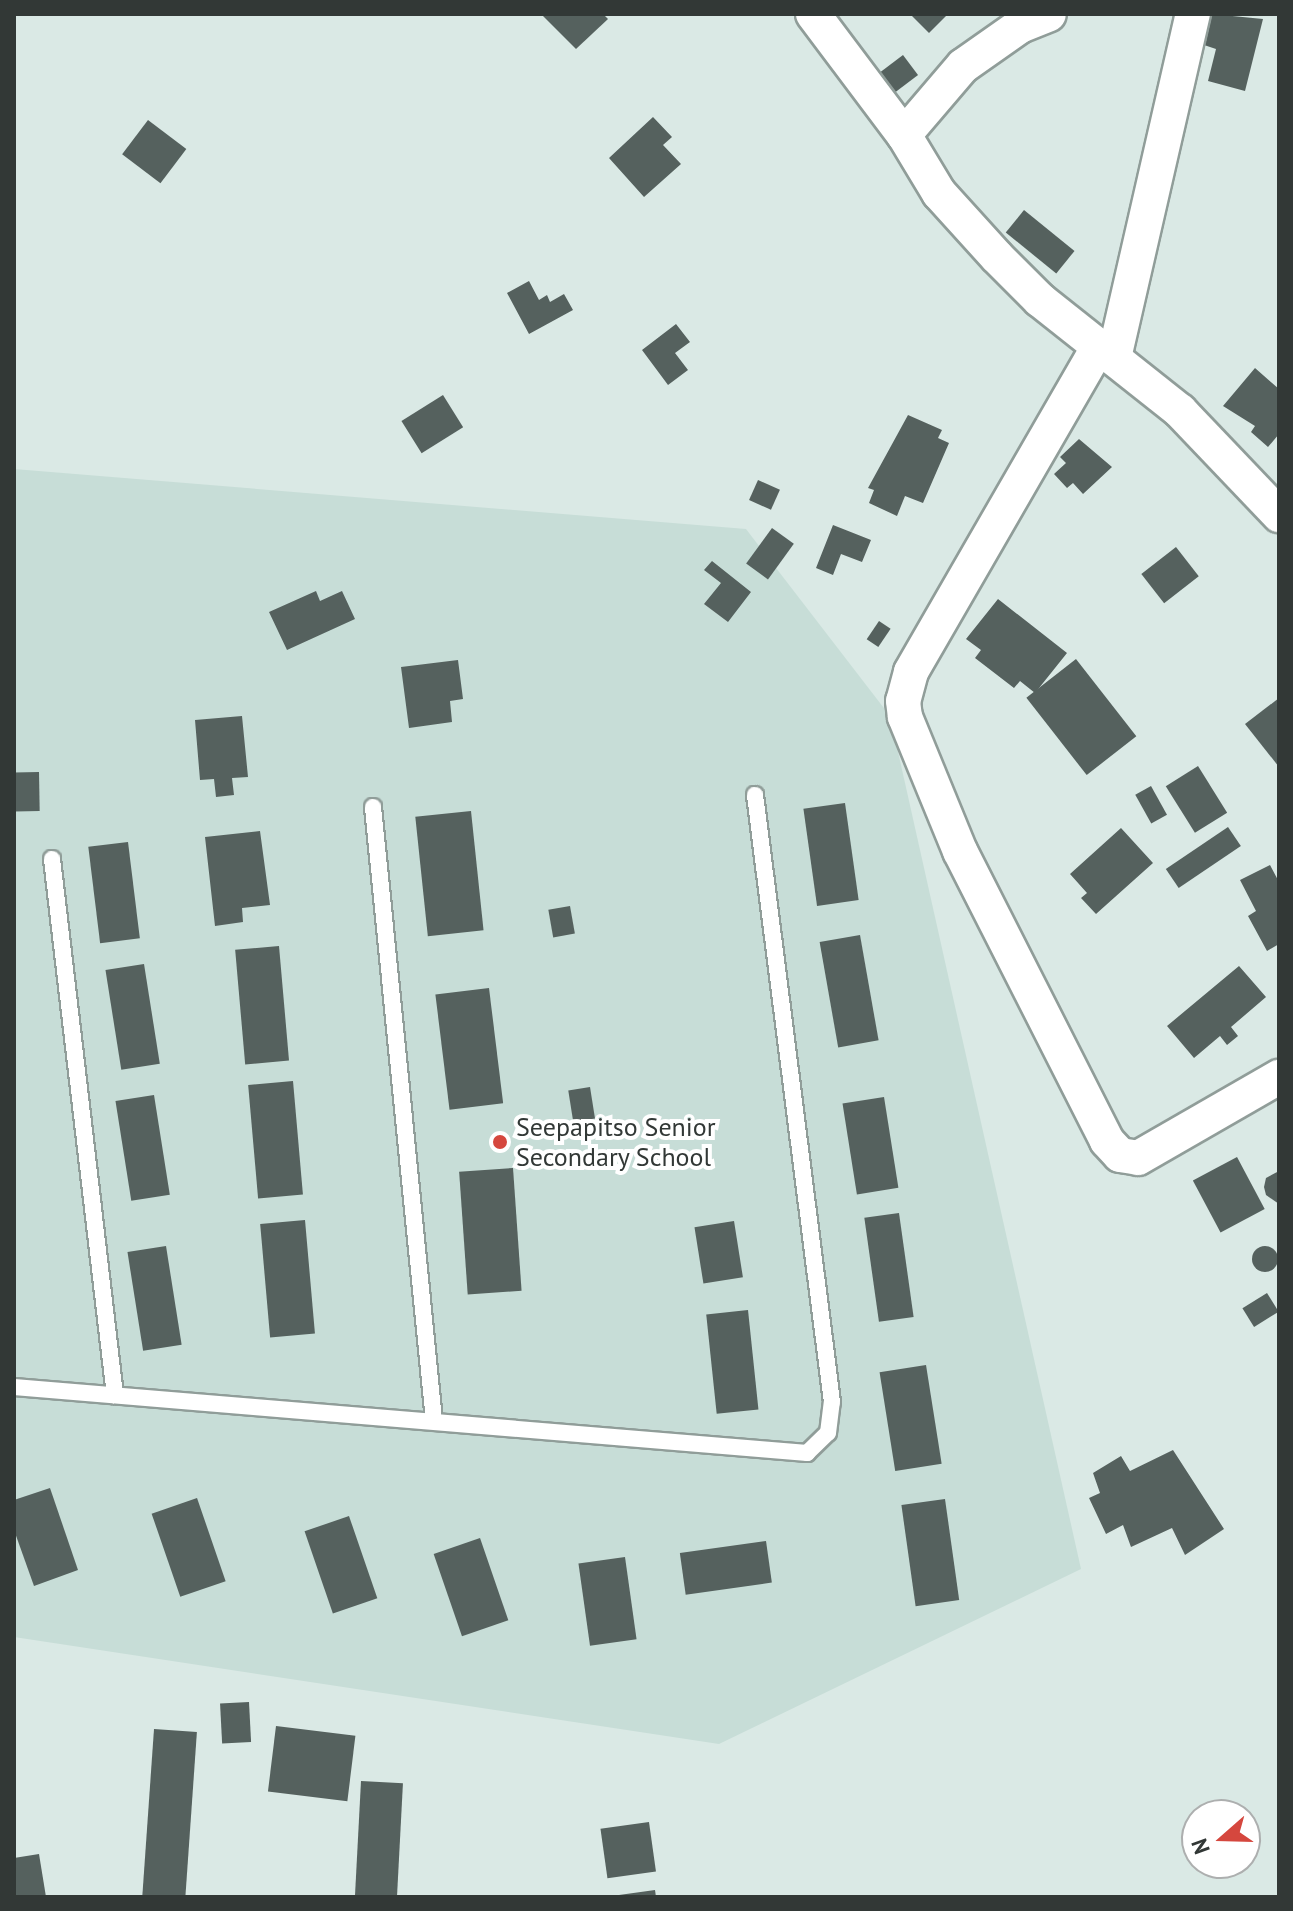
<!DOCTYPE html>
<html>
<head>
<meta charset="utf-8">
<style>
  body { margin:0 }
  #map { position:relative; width:1293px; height:1911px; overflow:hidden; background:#dae9e5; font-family:"PT Sans",sans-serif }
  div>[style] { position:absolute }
  .built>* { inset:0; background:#c7ddd7 }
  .building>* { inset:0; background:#55615e; transform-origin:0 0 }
  .round { border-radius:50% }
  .roads { filter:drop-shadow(2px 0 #909d99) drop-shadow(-2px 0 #909d99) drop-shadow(0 2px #909d99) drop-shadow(0 -2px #909d99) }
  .lane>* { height:16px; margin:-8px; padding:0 8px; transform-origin:8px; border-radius:8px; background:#fff }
  .street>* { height:34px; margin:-17px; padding:0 17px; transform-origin:17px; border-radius:17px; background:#fff }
  .dots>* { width:22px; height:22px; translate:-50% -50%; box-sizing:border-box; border:4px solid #fff; border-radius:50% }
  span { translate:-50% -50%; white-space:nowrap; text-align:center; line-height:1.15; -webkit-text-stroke:8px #fff; paint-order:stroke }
  .poi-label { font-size:26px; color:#323836 }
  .left { translate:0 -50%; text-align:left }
  .frame { position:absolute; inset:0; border:16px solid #323836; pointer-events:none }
  .north { position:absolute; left:1181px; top:1799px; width:80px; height:80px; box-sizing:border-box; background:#fff; border:2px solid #adafaf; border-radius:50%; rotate:250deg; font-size:22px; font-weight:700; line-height:32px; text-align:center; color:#323836 }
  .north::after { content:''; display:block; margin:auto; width:28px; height:36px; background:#d5473e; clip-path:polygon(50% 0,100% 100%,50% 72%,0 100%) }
</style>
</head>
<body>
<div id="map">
  <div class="built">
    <i style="clip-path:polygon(14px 469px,746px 529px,890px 716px,1081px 1569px,719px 1744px,14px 1637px)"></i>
  </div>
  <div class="building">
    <i style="clip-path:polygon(603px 14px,608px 19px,576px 49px,543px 16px)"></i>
    <i style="clip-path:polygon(910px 14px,948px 14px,929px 33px)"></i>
    <i style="clip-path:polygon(1212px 14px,1263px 19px,1245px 91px,1208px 81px,1216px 49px,1204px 45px)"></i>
    <i style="left:903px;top:55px;width:25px;height:41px;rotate:53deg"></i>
    <i style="clip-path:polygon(653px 117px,672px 137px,663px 145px,681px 164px,644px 197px,609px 158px)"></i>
    <i style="left:148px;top:120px;width:48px;height:43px;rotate:37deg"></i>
    <i style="left:1024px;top:210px;width:65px;height:29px;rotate:39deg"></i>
    <i style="clip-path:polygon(529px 281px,539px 300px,547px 295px,550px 302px,564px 294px,573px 310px,529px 334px,507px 293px)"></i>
    <i style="clip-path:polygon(676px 324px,690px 342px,675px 353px,688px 370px,668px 385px,642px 350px)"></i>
    <i style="clip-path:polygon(1255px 368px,1279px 389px,1279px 434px,1268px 447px,1251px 432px,1255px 426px,1223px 406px)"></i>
    <i style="left:443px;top:395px;width:38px;height:49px;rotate:58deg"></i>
    <i style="clip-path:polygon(908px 415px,942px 430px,938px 438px,949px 443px,923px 503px,905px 496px,897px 516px,869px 503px,874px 490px,868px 488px)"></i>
    <i style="clip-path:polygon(1079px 439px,1112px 467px,1083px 494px,1073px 483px,1067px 488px,1054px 474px,1066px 463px,1060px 457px)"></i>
    <i style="left:758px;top:480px;width:24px;height:22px;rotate:24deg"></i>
    <i style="clip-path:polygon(833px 525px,871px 540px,862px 562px,841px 554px,833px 575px,816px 568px)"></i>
    <i style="left:772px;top:528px;width:27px;height:44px;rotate:36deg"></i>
    <i style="left:1176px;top:547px;width:37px;height:44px;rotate:52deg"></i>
    <i style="clip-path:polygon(712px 561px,751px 592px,728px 622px,704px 604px,721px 583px,704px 570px)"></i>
    <i style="clip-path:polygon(316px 591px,320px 601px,342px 591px,355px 619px,287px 650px,269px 612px)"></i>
    <i style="clip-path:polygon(998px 599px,1067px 653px,1035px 693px,1020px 681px,1014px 688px,975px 658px,981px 650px,966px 639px)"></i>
    <i style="left:879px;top:621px;width:14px;height:22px;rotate:34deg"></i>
    <i style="left:1076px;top:659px;width:98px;height:63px;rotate:52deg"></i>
    <i style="clip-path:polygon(458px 660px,463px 699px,450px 701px,452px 722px,409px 728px,401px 667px)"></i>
    <i style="clip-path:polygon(1279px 698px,1279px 767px,1245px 724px)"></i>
    <i style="clip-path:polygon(242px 716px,248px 777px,232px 778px,234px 795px,216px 797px,214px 779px,200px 780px,195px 720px)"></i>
    <i style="left:1198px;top:766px;width:55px;height:38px;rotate:58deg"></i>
    <i style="left:39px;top:772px;width:39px;height:25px;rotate:89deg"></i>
    <i style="left:1151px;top:786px;width:33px;height:18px;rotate:61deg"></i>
    <i style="left:845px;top:803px;width:98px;height:42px;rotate:82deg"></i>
    <i style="left:471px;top:811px;width:120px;height:56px;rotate:84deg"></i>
    <i style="left:1228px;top:827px;width:23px;height:75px;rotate:56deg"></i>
    <i style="clip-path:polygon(1121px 828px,1153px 863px,1096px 914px,1081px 898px,1087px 893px,1070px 874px)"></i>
    <i style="clip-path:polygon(260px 831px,270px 905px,242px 908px,243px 922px,215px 926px,205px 837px)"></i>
    <i style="left:128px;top:842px;width:97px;height:40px;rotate:83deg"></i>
    <i style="clip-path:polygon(1270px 865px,1279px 882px,1279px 944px,1267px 951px,1248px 916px,1256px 911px,1240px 880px)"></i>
    <i style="left:570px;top:906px;width:28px;height:22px;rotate:80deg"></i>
    <i style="left:860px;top:935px;width:107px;height:41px;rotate:80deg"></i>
    <i style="left:279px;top:946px;width:115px;height:44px;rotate:85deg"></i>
    <i style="left:144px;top:964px;width:101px;height:39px;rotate:81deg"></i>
    <i style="clip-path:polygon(1239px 966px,1266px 997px,1231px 1027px,1238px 1036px,1227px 1045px,1220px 1036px,1194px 1058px,1167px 1026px)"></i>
    <i style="left:489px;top:988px;width:116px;height:54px;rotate:83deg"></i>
    <i style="left:293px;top:1081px;width:114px;height:45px;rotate:85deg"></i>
    <i style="left:590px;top:1087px;width:32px;height:22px;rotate:81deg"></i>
    <i style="left:154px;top:1095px;width:101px;height:39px;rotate:81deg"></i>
    <i style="left:884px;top:1097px;width:92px;height:42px;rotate:81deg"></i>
    <i style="left:1237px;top:1157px;width:59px;height:50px;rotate:62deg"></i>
    <i style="left:513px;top:1168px;width:123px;height:54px;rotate:86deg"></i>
    <i style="clip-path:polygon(1279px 1171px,1279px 1204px,1266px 1195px,1264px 1187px,1266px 1178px)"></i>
    <i style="left:899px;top:1213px;width:105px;height:35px;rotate:82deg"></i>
    <i style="left:305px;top:1220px;width:114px;height:45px;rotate:85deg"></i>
    <i style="left:734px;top:1221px;width:57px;height:40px;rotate:81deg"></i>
    <i class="round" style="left:1252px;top:1246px;width:26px;height:26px"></i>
    <i style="left:166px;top:1246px;width:100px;height:39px;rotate:81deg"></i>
    <i style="left:1267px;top:1293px;width:22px;height:29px;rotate:58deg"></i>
    <i style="left:748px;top:1310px;width:100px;height:42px;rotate:84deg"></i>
    <i style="left:926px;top:1365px;width:100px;height:47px;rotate:81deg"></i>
    <i style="clip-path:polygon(1173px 1450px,1224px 1529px,1185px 1555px,1172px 1528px,1131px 1547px,1123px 1525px,1106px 1534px,1089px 1498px,1100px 1493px,1093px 1473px,1121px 1456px,1130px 1471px)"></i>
    <i style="clip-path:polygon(50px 1488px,78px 1570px,34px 1586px,14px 1530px,14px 1500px)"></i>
    <i style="left:197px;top:1498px;width:88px;height:48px;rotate:71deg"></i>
    <i style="left:945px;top:1499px;width:102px;height:44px;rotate:82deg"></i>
    <i style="left:349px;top:1516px;width:87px;height:47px;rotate:71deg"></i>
    <i style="left:480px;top:1538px;width:87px;height:49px;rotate:71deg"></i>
    <i style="left:766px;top:1541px;width:42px;height:87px;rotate:82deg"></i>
    <i style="left:625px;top:1557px;width:83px;height:47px;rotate:82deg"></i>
    <i style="left:249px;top:1702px;width:40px;height:29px;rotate:87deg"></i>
    <i style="left:276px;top:1726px;width:80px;height:66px;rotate:7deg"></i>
    <i style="left:154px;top:1729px;width:43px;height:168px;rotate:4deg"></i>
    <i style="left:361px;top:1781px;width:42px;height:116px;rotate:3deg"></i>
    <i style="left:649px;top:1822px;width:50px;height:49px;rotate:82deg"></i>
    <i style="clip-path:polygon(39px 1854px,46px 1897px,14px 1897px,14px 1858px)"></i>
    <i style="clip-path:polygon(655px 1890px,656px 1897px,619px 1897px,619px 1895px)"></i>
  </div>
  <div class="roads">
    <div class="lane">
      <i style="left:373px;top:807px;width:616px;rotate:84.32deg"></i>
      <i style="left:52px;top:859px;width:540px;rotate:83.3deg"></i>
      <i style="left:14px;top:1387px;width:796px;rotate:4.76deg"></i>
      <i style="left:807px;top:1453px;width:29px;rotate:-44deg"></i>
      <i style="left:828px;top:1433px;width:31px;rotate:-83deg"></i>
      <i style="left:832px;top:1402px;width:612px;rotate:-97.23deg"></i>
    </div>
    <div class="street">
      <i style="left:813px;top:14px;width:151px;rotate:53.1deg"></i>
      <i style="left:904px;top:135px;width:68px;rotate:58.9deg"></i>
      <i style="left:939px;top:193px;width:86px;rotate:47.8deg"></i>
      <i style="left:997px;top:257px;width:61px;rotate:45deg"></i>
      <i style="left:1040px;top:300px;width:179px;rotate:38.4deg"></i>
      <i style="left:1180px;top:411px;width:144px;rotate:46.4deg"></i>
      <i style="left:904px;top:135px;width:91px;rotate:-49.5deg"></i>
      <i style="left:963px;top:66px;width:70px;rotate:-35.1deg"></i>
      <i style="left:1020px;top:26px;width:31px;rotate:-22deg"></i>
      <i style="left:1099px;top:346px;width:376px;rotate:120deg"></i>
      <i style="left:911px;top:672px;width:30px;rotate:105deg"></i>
      <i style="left:903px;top:701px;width:16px;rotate:83deg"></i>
      <i style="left:905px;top:717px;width:145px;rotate:67.7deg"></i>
      <i style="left:960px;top:851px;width:325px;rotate:63.1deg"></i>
      <i style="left:1107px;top:1141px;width:19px;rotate:47deg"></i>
      <i style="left:1120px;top:1155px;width:18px;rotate:9deg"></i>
      <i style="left:1138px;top:1158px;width:163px;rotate:-29.9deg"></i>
      <i style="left:1114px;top:358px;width:353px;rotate:-77.1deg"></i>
    </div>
  </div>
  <div class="dots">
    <i style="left:500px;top:1142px;background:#d5473e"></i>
  </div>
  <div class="poi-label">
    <span class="left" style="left:516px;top:1142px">Seepapitso Senior<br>Secondary School</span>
  </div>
  <div class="frame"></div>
  <div class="north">N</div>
</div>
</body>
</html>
